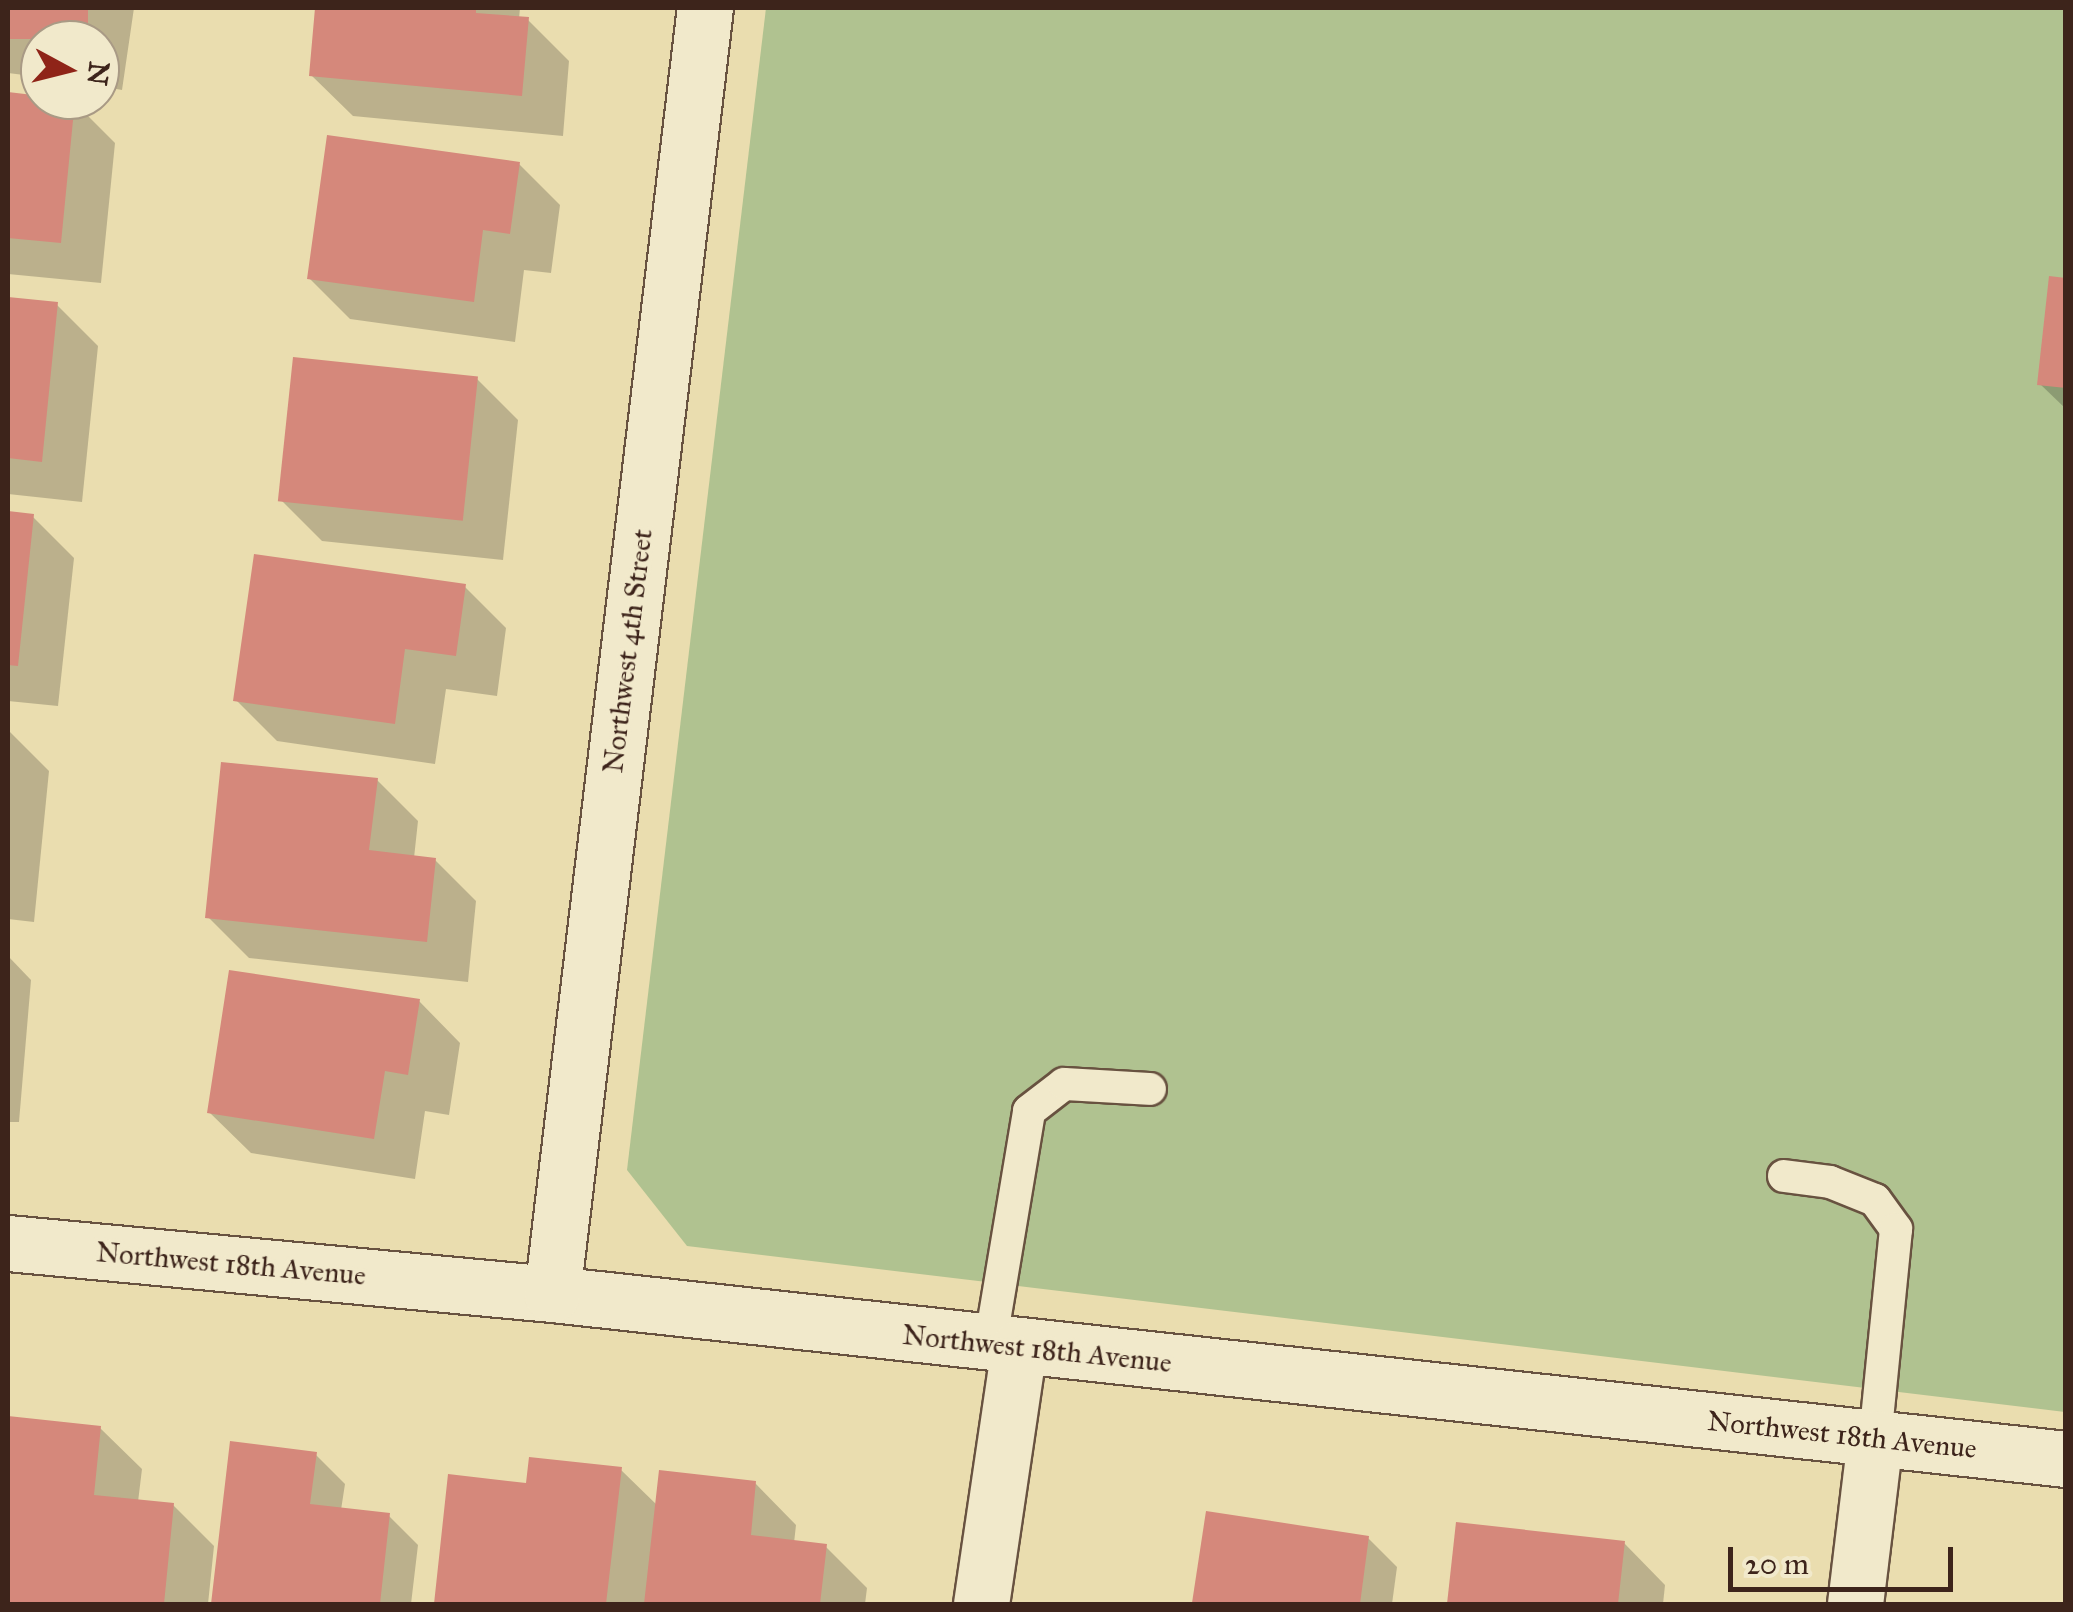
<!DOCTYPE html>
<html>
<head>
<meta charset="utf-8">
<style>
  body { margin:0 }
  #map { position:relative; width:2073px; height:1612px; overflow:hidden; background:#eaddaf; font-family:"IM FELL Great Primer",serif }
  div>[style] { position:absolute }
  .green>* { inset:0; background:#b0c290 }
  .shadow>* { inset:0; background:#0003 }
  .building>* { inset:0; background:#d5887b; transform-origin:0 0 }
  .roads { filter:drop-shadow(2px 0 #685240) drop-shadow(-2px 0 #685240) drop-shadow(0 2px #685240) drop-shadow(0 -2px #685240) }
  .service>* { height:32px; margin:-16px; padding:0 16px; transform-origin:16px; border-radius:16px; background:#f1e9cb }
  .minor>* { height:55px; margin:-27.5px; padding:0 27.5px; transform-origin:27.5px; border-radius:27.5px; background:#f1e9cb }
  span { translate:-50% -50%; white-space:nowrap; text-align:center; line-height:1.15; -webkit-text-stroke:8px #f1e9cb; paint-order:stroke }
  .street-label { font-size:28px; color:#3d241b }
  .frame { position:absolute; inset:0; border:10px solid #3d241b; pointer-events:none }
  .north { position:absolute; left:20px; top:20px; width:100px; height:100px; box-sizing:border-box; background:#f1e9cb; border:2px solid #a99a85; border-radius:50%; rotate:97deg; font-size:28px; font-weight:700; line-height:40px; text-align:center; color:#3d241b }
  .north::after { content:''; display:block; margin:auto; width:35px; height:45px; background:#8f2418; clip-path:polygon(50% 0,100% 100%,50% 72%,0 100%) }
  .scale { position:absolute; left:1728px; top:1547px; width:225px; height:45px; box-sizing:border-box; border:5px solid #3d241b; border-top:0; padding-left:12px; font-size:30px; line-height:35px; white-space:nowrap; color:#3d241b; -webkit-text-stroke:8px #f1e9cb; paint-order:stroke }
</style>
</head>
<body>
<div id="map">
  <div class="green">
    <i style="clip-path:polygon(766px 8px,2065px 8px,2065px 1412px,687px 1246px,627px 1170px)"></i>
  </div>
  <div class="shadow">
    <i style="clip-path:polygon(8px 8px,134px 8px,122px 90px,100px 86px,100px 40px,40px 40px,40px 77px,8px 73px)"></i>
    <i style="clip-path:polygon(318px 8px,520px 8px,519px 19px,528px 20px,569px 61px,563px 136px,353px 116px,311px 75px)"></i>
    <i style="clip-path:polygon(8px 95px,74px 102px,115px 143px,101px 283px,8px 274px)"></i>
    <i style="clip-path:polygon(519px 164px,560px 205px,551px 273px,524px 270px,515px 342px,350px 319px,309px 278px)"></i>
    <i style="clip-path:polygon(2066px 280px,2066px 409px,2040px 384px)"></i>
    <i style="clip-path:polygon(8px 299px,56px 304px,98px 346px,82px 502px,8px 494px)"></i>
    <i style="clip-path:polygon(477px 379px,518px 420px,503px 560px,322px 541px,281px 500px)"></i>
    <i style="clip-path:polygon(8px 514px,33px 517px,74px 558px,58px 706px,8px 701px)"></i>
    <i style="clip-path:polygon(465px 587px,506px 628px,497px 696px,446px 689px,435px 764px,277px 741px,236px 700px)"></i>
    <i style="clip-path:polygon(8px 730px,49px 771px,34px 922px,8px 919px)"></i>
    <i style="clip-path:polygon(377px 780px,418px 821px,414px 858px,435px 860px,476px 901px,468px 982px,249px 958px,208px 917px)"></i>
    <i style="clip-path:polygon(8px 956px,31px 980px,19px 1122px,8px 1122px)"></i>
    <i style="clip-path:polygon(419px 1001px,460px 1043px,449px 1115px,425px 1111px,415px 1179px,251px 1153px,209px 1112px)"></i>
    <i style="clip-path:polygon(9px 1419px,100px 1428px,142px 1469px,138px 1502px,173px 1505px,214px 1546px,208px 1604px,8px 1604px)"></i>
    <i style="clip-path:polygon(232px 1444px,315px 1454px,345px 1484px,341px 1510px,389px 1516px,418px 1545px,411px 1604px,213px 1604px)"></i>
    <i style="clip-path:polygon(620px 1469px,658px 1506px,755px 1483px,796px 1525px,794px 1543px,826px 1547px,867px 1588px,865px 1604px,436px 1604px,450px 1477px,528px 1486px)"></i>
    <i style="clip-path:polygon(1458px 1525px,1624px 1543px,1665px 1585px,1663px 1604px,1449px 1604px)"></i>
    <i style="clip-path:polygon(1368px 1538px,1397px 1567px,1392px 1604px,1195px 1602px)"></i>
  </div>
  <div class="building">
    <i style="left:8px;top:8px;width:80px;height:31px"></i>
    <i style="clip-path:polygon(315px 8px,476px 8px,476px 13px,529px 17px,522px 96px,309px 76px)"></i>
    <i style="clip-path:polygon(8px 92px,75px 100px,61px 243px,8px 238px)"></i>
    <i style="clip-path:polygon(327px 135px,520px 162px,510px 234px,483px 230px,474px 302px,307px 279px)"></i>
    <i style="clip-path:polygon(2049px 276px,2066px 278px,2066px 388px,2037px 385px)"></i>
    <i style="clip-path:polygon(8px 297px,58px 302px,42px 462px,8px 458px)"></i>
    <i style="left:293px;top:357px;width:186px;height:145px;rotate:6deg"></i>
    <i style="clip-path:polygon(8px 511px,34px 514px,18px 666px,8px 665px)"></i>
    <i style="clip-path:polygon(254px 554px,466px 584px,456px 656px,405px 649px,395px 724px,233px 701px)"></i>
    <i style="clip-path:polygon(221px 762px,378px 778px,369px 850px,436px 858px,427px 942px,205px 918px)"></i>
    <i style="clip-path:polygon(229px 970px,420px 999px,408px 1075px,385px 1071px,374px 1139px,207px 1113px)"></i>
    <i style="clip-path:polygon(8px 1416px,101px 1426px,94px 1495px,174px 1503px,164px 1604px,8px 1604px)"></i>
    <i style="clip-path:polygon(230px 1441px,317px 1452px,310px 1504px,390px 1513px,380px 1604px,211px 1604px)"></i>
    <i style="clip-path:polygon(529px 1457px,622px 1467px,606px 1604px,434px 1604px,448px 1474px,526px 1483px)"></i>
    <i style="clip-path:polygon(659px 1470px,756px 1481px,751px 1535px,827px 1544px,820px 1604px,644px 1604px)"></i>
    <i style="clip-path:polygon(1206px 1511px,1369px 1536px,1360px 1604px,1192px 1603px)"></i>
    <i style="clip-path:polygon(1456px 1522px,1625px 1541px,1618px 1604px,1447px 1604px)"></i>
  </div>
  <div class="roads">
    <div class="service">
      <i style="left:1784px;top:1176px;width:46px;rotate:7.4deg"></i>
      <i style="left:1830px;top:1182px;width:48px;rotate:21.8deg"></i>
      <i style="left:1875px;top:1200px;width:36px;rotate:54deg"></i>
      <i style="left:1896px;top:1229px;width:210px;rotate:95.7deg"></i>
      <i style="left:990px;top:1345px;width:237px;rotate:-80.5deg"></i>
      <i style="left:1029px;top:1111px;width:44px;rotate:-37.6deg"></i>
      <i style="left:1064px;top:1084px;width:86px;rotate:3.3deg"></i>
    </div>
    <div class="minor">
      <i style="left:8px;top:1243px;width:546px;rotate:5.36deg"></i>
      <i style="left:552px;top:1294px;width:1523px;rotate:6.22deg"></i>
      <i style="left:552px;top:1294px;width:1295px;rotate:-83.22deg"></i>
      <i style="left:981px;top:1604px;width:259px;rotate:-81.6deg"></i>
      <i style="left:1855px;top:1604px;width:167px;rotate:-83.1deg"></i>
    </div>
  </div>
  <div class="street-label">
    <span style="left:628px;top:651px;rotate:-83deg">Northwest 4th Street</span>
    <span style="left:231px;top:1264px;rotate:5deg">Northwest 18th Avenue</span>
    <span style="left:1037px;top:1349px;rotate:6deg">Northwest 18th Avenue</span>
    <span style="left:1842px;top:1435px;rotate:6deg">Northwest 18th Avenue</span>
  </div>
  <div class="frame"></div>
  <div class="north">N</div>
  <div class="scale">20 m</div>
</div>
</body>
</html>
